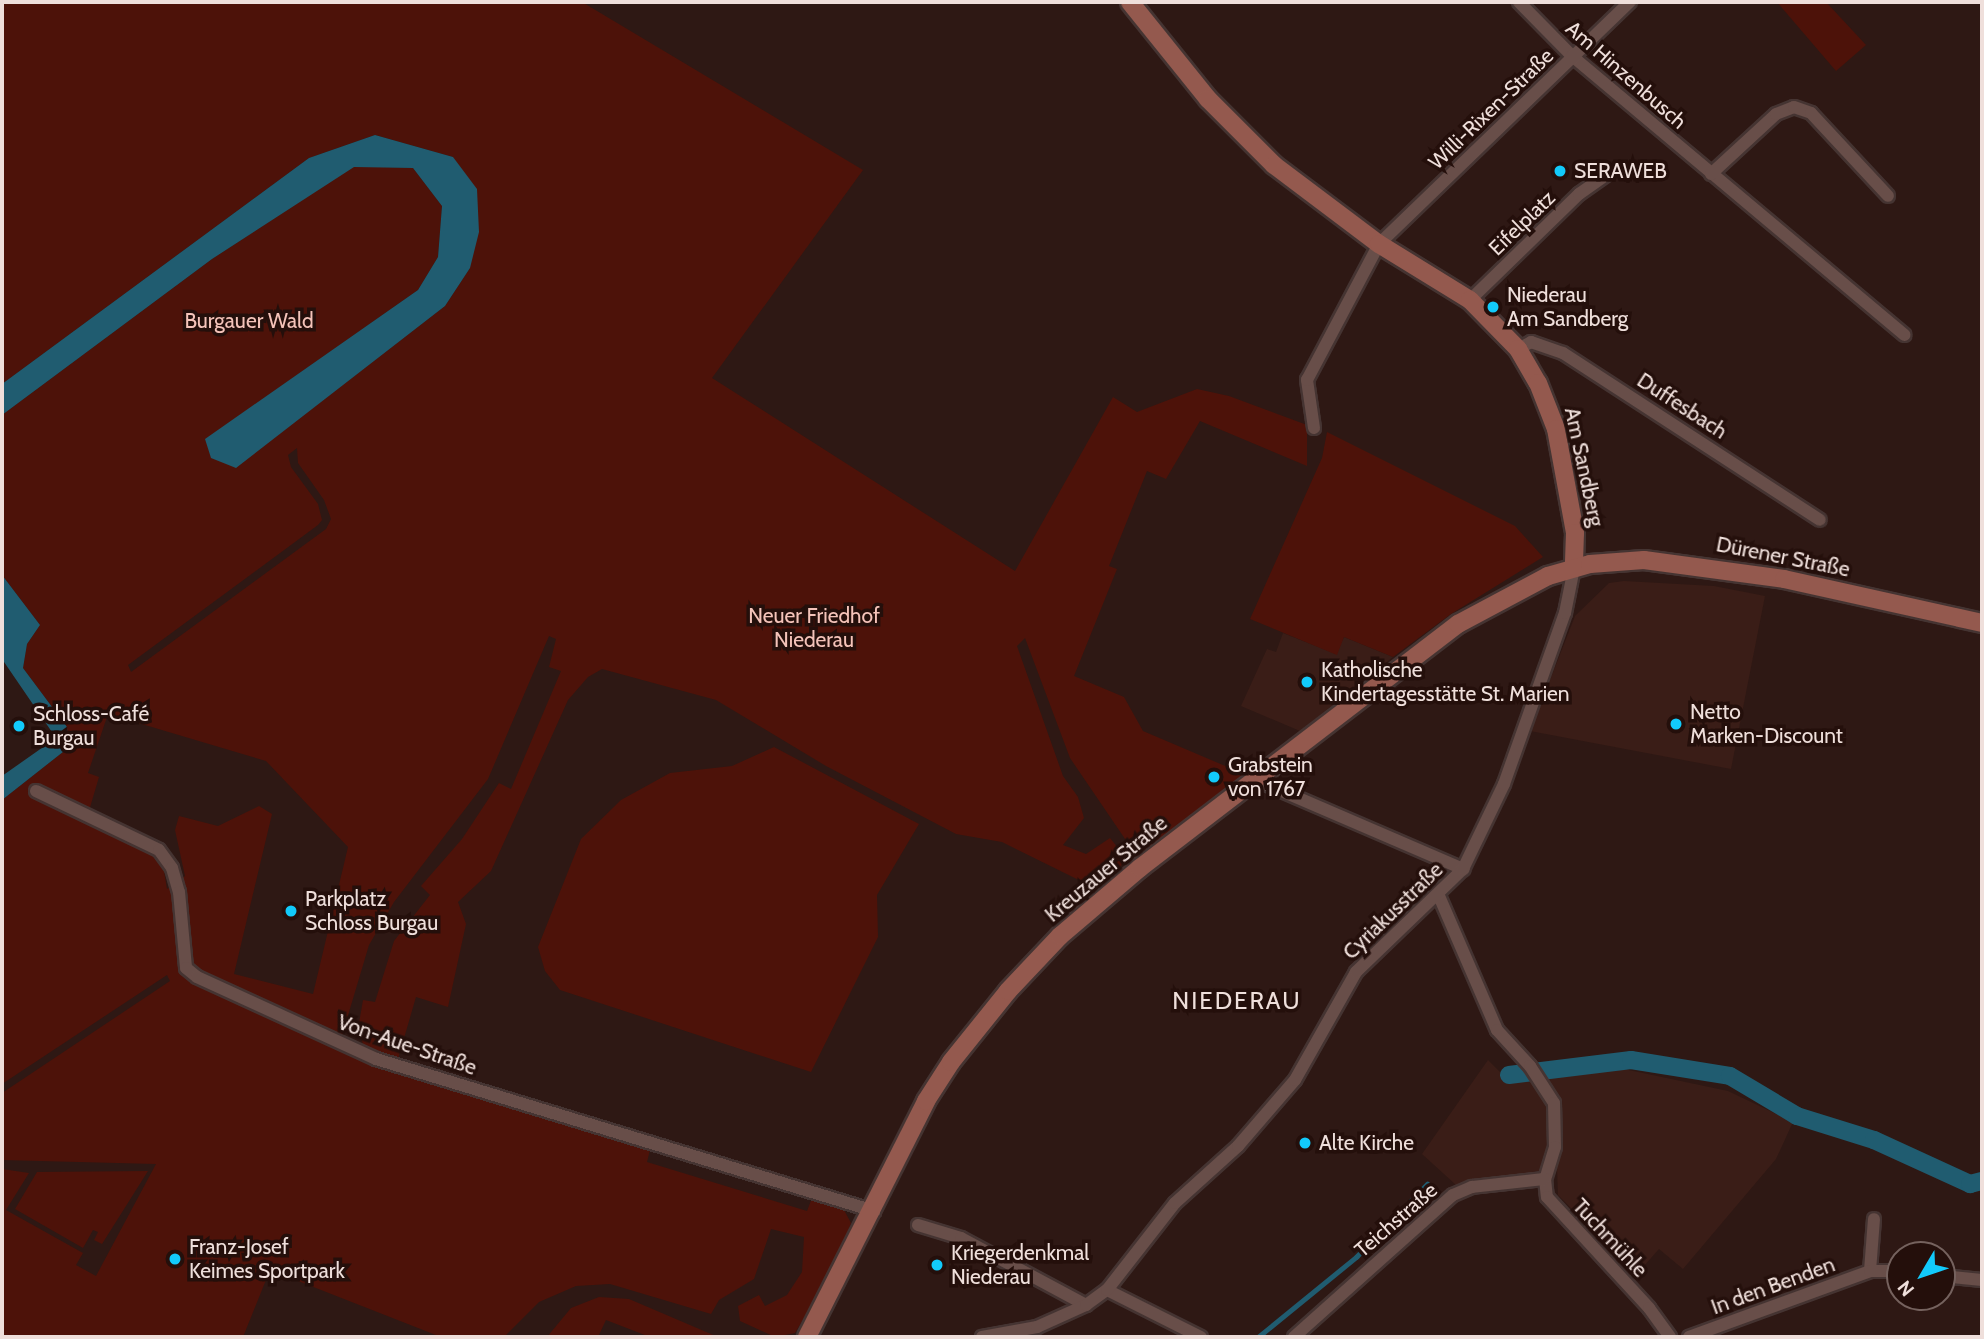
<!DOCTYPE html>
<html>
<head>
<meta charset="utf-8">
<style>
  body { margin:0 }
  #map { position:relative; width:1984px; height:1339px; overflow:hidden; background:#2e1814; font-family:Cabin,sans-serif }
  div>[style] { position:absolute }
  .built>* { inset:0; background:#3a1d17 }
  .green>* { inset:0; background:#4d1209 }
  .water>* { inset:0; background:#205c70 }
  .stream>* { height:4.5px; margin:-2.25px; padding:0 2.25px; transform-origin:2.25px; border-radius:2.25px; background:#205c70 }
  .canal>* { height:18px; margin:-9px; padding:0 9px; transform-origin:9px; border-radius:9px; background:#205c70 }
  .roads { filter:drop-shadow(2px 0 #453432) drop-shadow(-2px 0 #453432) drop-shadow(0 2px #453432) drop-shadow(0 -2px #453432) }
  .minor>* { height:12px; margin:-6px; padding:0 6px; transform-origin:6px; border-radius:6px; background:#684e49 }
  .secondary>* { height:18px; margin:-9px; padding:0 9px; transform-origin:9px; border-radius:9px; background:#94594e }
  .dots>* { width:19px; height:19px; translate:-50% -50%; box-sizing:border-box; border:4px solid #240f0b; border-radius:50% }
  span { translate:-50% -50%; white-space:nowrap; text-align:center; line-height:1.15; -webkit-text-stroke:7px #240f0b; paint-order:stroke }
  .street-label { font-size:21px; color:#efdfdb }
  .poi-label { font-size:21px; color:#efdfdb }
  .left { translate:0 -50%; text-align:left }
  .park-label { font-size:21px; color:#f4c3b9 }
  .quarter-label { font-size:24px; color:#efdfdb; letter-spacing:2px }
  .frame { position:absolute; inset:0; border:4px solid #efdfdb; pointer-events:none }
  .north { position:absolute; left:1886px; top:1241px; width:70px; height:70px; box-sizing:border-box; background:#240f0b; border:2px solid #75625e; border-radius:50%; rotate:231deg; font-size:19px; font-weight:700; line-height:28px; text-align:center; color:#efdfdb }
  .north::after { content:''; display:block; margin:auto; width:24px; height:32px; background:#12cafb; clip-path:polygon(50% 0,100% 100%,50% 72%,0 100%) }
</style>
</head>
<body>
<div id="map">
  <div class="built">
    <i style="clip-path:polygon(1624px 581px,1714px 586px,1765px 596px,1731px 769px,1530px 731px,1575px 616px,1609px 583px)"></i>
    <i style="clip-path:polygon(1283px 633px,1336px 654px,1344px 637px,1393px 657px,1300px 731px,1241px 706px,1267px 649px,1276px 652px)"></i>
    <i style="clip-path:polygon(1488px 1060px,1502px 1074px,1529px 1081px,1605px 1065px,1728px 1091px,1793px 1122px,1776px 1159px,1683px 1269px,1659px 1249px,1637px 1274px,1558px 1195px,1557px 1168px,1456px 1185px,1422px 1154px)"></i>
  </div>
  <div class="green">
    <i style="clip-path:polygon(evenodd,2px 2px,582px 2px,863px 170px,712px 378px,1015px 571px,1113px 397px,1137px 412px,1197px 389px,1229px 396px,1307px 425px,1307px 466px,1200px 421px,1166px 479px,1147px 471px,1109px 566px,1117px 569px,1074px 676px,1124px 697px,1143px 731px,1244px 774px,1138px 858px,1070px 758px,1025px 638px,1017px 646px,1063px 776px,1078px 797px,1084px 818px,1063px 845px,1086px 854px,1110px 838px,1126px 858px,1119px 869px,1093px 887px,1002px 842px,956px 834px,826px 766px,716px 700px,602px 669px,588px 677px,568px 700px,491px 871px,458px 902px,466px 924px,448px 1007px,416px 997px,398px 1059px,364px 1047px,358px 1029px,363px 1000px,375px 1002px,394px 941px,430px 895px,421px 886px,462px 839px,499px 783px,511px 789px,561px 671px,549px 667px,556px 639px,549px 636px,488px 779px,394px 902px,369px 945px,338px 1049px,650px 1150px,647px 1162px,807px 1211px,812px 1198px,844px 1210px,851px 1223px,833px 1269px,795px 1333px,775px 1337px,740px 1321px,738px 1306px,759px 1295px,765px 1306px,787px 1295px,802px 1272px,804px 1237px,771px 1229px,754px 1279px,719px 1300px,711px 1314px,610px 1284px,576px 1286px,539px 1302px,504px 1337px,441px 1337px,270px 1270px,243px 1337px,2px 1337px,2px 1169px,29px 1173px,6px 1210px,83px 1253px,76px 1265px,96px 1276px,156px 1164px,2px 1160px,2px 1093px,170px 981px,167px 975px,2px 1084px,2px 800px,68px 748px,67px 727px,23px 668px,27px 644px,40px 625px,2px 575px,2px 415px,212px 259px,354px 166px,413px 168px,442px 206px,438px 257px,418px 290px,206px 439px,236px 467px,445px 306px,470px 268px,453px 157px,375px 135px,309px 158px,2px 384px,2px 2px,297px 448px,298px 463px,324px 500px,331px 519px,326px 529px,131px 672px,128px 665px,318px 525px,322px 520px,318px 504px,291px 467px,288px 455px,297px 448px,2px 2px,108px 714px,266px 761px,348px 847px,313px 994px,234px 974px,272px 814px,259px 806px,218px 826px,179px 816px,175px 830px,185px 876px,167px 889px,164px 871px,153px 856px,86px 821px,99px 777px,88px 773px,108px 714px)"></i>
    <i style="clip-path:polygon(1777px 2px,1826px 2px,1866px 45px,1836px 71px)"></i>
    <i style="clip-path:polygon(1327px 432px,1515px 526px,1543px 557px,1451px 614px,1393px 657px,1344px 637px,1337px 655px,1250px 619px,1322px 458px)"></i>
    <i style="clip-path:polygon(774px 747px,919px 824px,877px 895px,878px 937px,811px 1072px,560px 990px,545px 971px,538px 947px,581px 839px,621px 800px,670px 773px,732px 766px)"></i>
    <i style="clip-path:polygon(148px 1171px,102px 1244px,94px 1240px,98px 1232px,93px 1230px,83px 1248px,15px 1209px,37px 1172px)"></i>
    <i style="clip-path:polygon(599px 1297px,629px 1299px,718px 1337px,650px 1337px,606px 1320px,598px 1337px,547px 1337px,571px 1308px)"></i>
  </div>
  <div class="water">
    <i style="clip-path:polygon(375px 135px,453px 157px,477px 189px,479px 232px,470px 268px,445px 306px,236px 468px,211px 458px,205px 439px,418px 290px,438px 257px,442px 206px,413px 168px,354px 167px,212px 259px,2px 415px,2px 384px,309px 158px)"></i>
    <i style="clip-path:polygon(2px 575px,40px 625px,27px 644px,23px 668px,67px 727px,68px 748px,2px 800px,2px 776px,56px 738px,2px 659px)"></i>
  </div>
  <div class="stream">
    <i style="left:1258px;top:1337px;width:127px;rotate:-39.2deg"></i>
    <i style="left:1356px;top:1257px;width:102px;rotate:-45.8deg"></i>
  </div>
  <div class="canal">
    <i style="left:1509px;top:1075px;width:123px;rotate:-7deg"></i>
    <i style="left:1631px;top:1060px;width:100px;rotate:9.2deg"></i>
    <i style="left:1730px;top:1076px;width:78px;rotate:30.8deg"></i>
    <i style="left:1797px;top:1116px;width:81px;rotate:17.3deg"></i>
    <i style="left:1874px;top:1140px;width:106px;rotate:24.6deg"></i>
    <i style="left:1970px;top:1184px;width:12px;rotate:-14deg"></i>
  </div>
  <div class="roads">
    <div class="minor">
      <i style="left:1519px;top:2px;width:76px;rotate:45.5deg"></i>
      <i style="left:1572px;top:56px;width:434px;rotate:40deg"></i>
      <i style="left:1711px;top:174px;width:88px;rotate:-42.7deg"></i>
      <i style="left:1776px;top:114px;width:19px;rotate:-21deg"></i>
      <i style="left:1794px;top:107px;width:18px;rotate:19deg"></i>
      <i style="left:1811px;top:113px;width:113px;rotate:47.1deg"></i>
      <i style="left:1470px;top:300px;width:152px;rotate:-44.2deg"></i>
      <i style="left:1579px;top:194px;width:32px;rotate:-35deg"></i>
      <i style="left:1518px;top:349px;width:15px;rotate:-28deg"></i>
      <i style="left:1531px;top:342px;width:34px;rotate:19deg"></i>
      <i style="left:1563px;top:353px;width:306px;rotate:33deg"></i>
      <i style="left:1314px;top:428px;width:49px;rotate:-98.3deg"></i>
      <i style="left:1307px;top:380px;width:154px;rotate:-62.1deg"></i>
      <i style="left:1379px;top:244px;width:349px;rotate:-44deg"></i>
      <i style="left:1254px;top:779px;width:228px;rotate:23.3deg"></i>
      <i style="left:36px;top:791px;width:136px;rotate:25.6deg"></i>
      <i style="left:159px;top:850px;width:22px;rotate:54deg"></i>
      <i style="left:172px;top:868px;width:25px;rotate:74deg"></i>
      <i style="left:179px;top:892px;width:76px;rotate:84.7deg"></i>
      <i style="left:186px;top:968px;width:14px;rotate:39deg"></i>
      <i style="left:197px;top:977px;width:197px;rotate:24.6deg"></i>
      <i style="left:376px;top:1059px;width:521px;rotate:16.97deg"></i>
      <i style="left:1439px;top:896px;width:146px;rotate:66.6deg"></i>
      <i style="left:1497px;top:1030px;width:49px;rotate:47.5deg"></i>
      <i style="left:1530px;top:1066px;width:44px;rotate:57deg"></i>
      <i style="left:1554px;top:1103px;width:44px;rotate:88.7deg"></i>
      <i style="left:1555px;top:1147px;width:34px;rotate:107deg"></i>
      <i style="left:1545px;top:1179px;width:18px;rotate:84deg"></i>
      <i style="left:1547px;top:1197px;width:151px;rotate:47.4deg"></i>
      <i style="left:1649px;top:1308px;width:36px;rotate:54deg"></i>
      <i style="left:918px;top:1225px;width:45px;rotate:16.8deg"></i>
      <i style="left:961px;top:1238px;width:142px;rotate:28.2deg"></i>
      <i style="left:1870px;top:1271px;width:52px;rotate:-85.6deg"></i>
      <i style="left:1942px;top:1276px;width:40px;rotate:5.7deg"></i>
      <i style="left:1107px;top:1290px;width:105px;rotate:26.6deg"></i>
      <i style="left:982px;top:1337px;width:56px;rotate:-10.3deg"></i>
      <i style="left:1037px;top:1327px;width:54px;rotate:-24.2deg"></i>
      <i style="left:1086px;top:1305px;width:26px;rotate:-36deg"></i>
      <i style="left:1107px;top:1290px;width:110px;rotate:-52deg"></i>
      <i style="left:1175px;top:1203px;width:85px;rotate:-42.1deg"></i>
      <i style="left:1238px;top:1146px;width:87px;rotate:-49.2deg"></i>
      <i style="left:1295px;top:1080px;width:124px;rotate:-60.5deg"></i>
      <i style="left:1356px;top:972px;width:149px;rotate:-43.9deg"></i>
      <i style="left:1463px;top:869px;width:94px;rotate:-64.2deg"></i>
      <i style="left:1504px;top:784px;width:182px;rotate:-70.4deg"></i>
      <i style="left:1565px;top:613px;width:46px;rotate:-78.7deg"></i>
      <i style="left:1294px;top:1337px;width:213px;rotate:-41.8deg"></i>
      <i style="left:1453px;top:1195px;width:21px;rotate:-23deg"></i>
      <i style="left:1472px;top:1187px;width:73px;rotate:-6.3deg"></i>
      <i style="left:1689px;top:1337px;width:193px;rotate:-20deg"></i>
      <i style="left:1870px;top:1271px;width:30px"></i>
    </div>
    <div class="secondary">
      <i style="left:1130px;top:2px;width:124px;rotate:51.2deg"></i>
      <i style="left:1208px;top:99px;width:93px;rotate:45deg"></i>
      <i style="left:1274px;top:165px;width:131px;rotate:37deg"></i>
      <i style="left:1379px;top:244px;width:107px;rotate:31.6deg"></i>
      <i style="left:1470px;top:300px;width:69px;rotate:45.6deg"></i>
      <i style="left:1518px;top:349px;width:39px;rotate:60deg"></i>
      <i style="left:1538px;top:383px;width:49px;rotate:68.6deg"></i>
      <i style="left:1556px;top:429px;width:106px;rotate:79.6deg"></i>
      <i style="left:1575px;top:533px;width:35px;rotate:92deg"></i>
      <i style="left:807px;top:1337px;width:264px;rotate:-63.2deg"></i>
      <i style="left:926px;top:1101px;width:46px;rotate:-57.3deg"></i>
      <i style="left:951px;top:1062px;width:91px;rotate:-51.2deg"></i>
      <i style="left:1008px;top:991px;width:76px;rotate:-46.6deg"></i>
      <i style="left:1060px;top:936px;width:105px;rotate:-40.4deg"></i>
      <i style="left:1140px;top:868px;width:401px;rotate:-37.5deg"></i>
      <i style="left:1458px;top:624px;width:102px;rotate:-28.1deg"></i>
      <i style="left:1548px;top:576px;width:44px;rotate:-15.9deg"></i>
      <i style="left:1590px;top:564px;width:54px;rotate:-4.2deg"></i>
      <i style="left:1644px;top:560px;width:141px;rotate:7.7deg"></i>
      <i style="left:1784px;top:579px;width:203px;rotate:12.5deg"></i>
    </div>
  </div>
  <div class="dots">
    <i style="left:1560px;top:171px;background:#12cafb"></i>
    <i style="left:1493px;top:307px;background:#12cafb"></i>
    <i style="left:1307px;top:682px;background:#12cafb"></i>
    <i style="left:1676px;top:724px;background:#12cafb"></i>
    <i style="left:19px;top:726px;background:#12cafb"></i>
    <i style="left:1214px;top:777px;background:#12cafb"></i>
    <i style="left:291px;top:911px;background:#12cafb"></i>
    <i style="left:1305px;top:1143px;background:#12cafb"></i>
    <i style="left:175px;top:1259px;background:#12cafb"></i>
    <i style="left:937px;top:1265px;background:#12cafb"></i>
  </div>
  <div class="street-label">
    <span style="left:1626px;top:75px;rotate:41deg">Am Hinzenbusch</span>
    <span style="left:1491px;top:109px;rotate:-44deg">Willi-Rixen-Straße</span>
    <span style="left:1522px;top:223px;rotate:-44deg">Eifelplatz</span>
    <span style="left:1682px;top:406px;rotate:33deg">Duffesbach</span>
    <span style="left:1584px;top:467px;rotate:78deg">Am Sandberg</span>
    <span style="left:1783px;top:557px;rotate:11deg">Dürener Straße</span>
    <span style="left:1106px;top:869px;rotate:-40deg">Kreuzauer Straße</span>
    <span style="left:1393px;top:911px;rotate:-44deg">Cyriakusstraße</span>
    <span style="left:407px;top:1045px;rotate:19deg">Von-Aue-Straße</span>
    <span style="left:1396px;top:1220px;rotate:-41deg">Teichstraße</span>
    <span style="left:1610px;top:1238px;rotate:47deg">Tuchmühle</span>
    <span style="left:1773px;top:1286px;rotate:-20deg">In den Benden</span>
  </div>
  <div class="poi-label">
    <span class="left" style="left:1574px;top:171px">SERAWEB</span>
    <span class="left" style="left:1507px;top:307px">Niederau<br>Am Sandberg</span>
    <span class="left" style="left:1321px;top:682px">Katholische<br>Kindertagesstätte St. Marien</span>
    <span class="left" style="left:1690px;top:724px">Netto<br>Marken-Discount</span>
    <span class="left" style="left:33px;top:726px">Schloss-Café<br>Burgau</span>
    <span class="left" style="left:1228px;top:777px">Grabstein<br>von 1767</span>
    <span class="left" style="left:305px;top:911px">Parkplatz<br>Schloss Burgau</span>
    <span class="left" style="left:1319px;top:1143px">Alte Kirche</span>
    <span class="left" style="left:189px;top:1259px">Franz-Josef<br>Keimes Sportpark</span>
    <span class="left" style="left:951px;top:1265px">Kriegerdenkmal<br>Niederau</span>
  </div>
  <div class="park-label">
    <span style="left:249px;top:321px">Burgauer Wald</span>
    <span style="left:814px;top:628px">Neuer Friedhof<br>Niederau</span>
  </div>
  <div class="quarter-label">
    <span style="left:1237px;top:1001px">NIEDERAU</span>
  </div>
  <div class="frame"></div>
  <div class="north">N</div>
</div>
</body>
</html>
